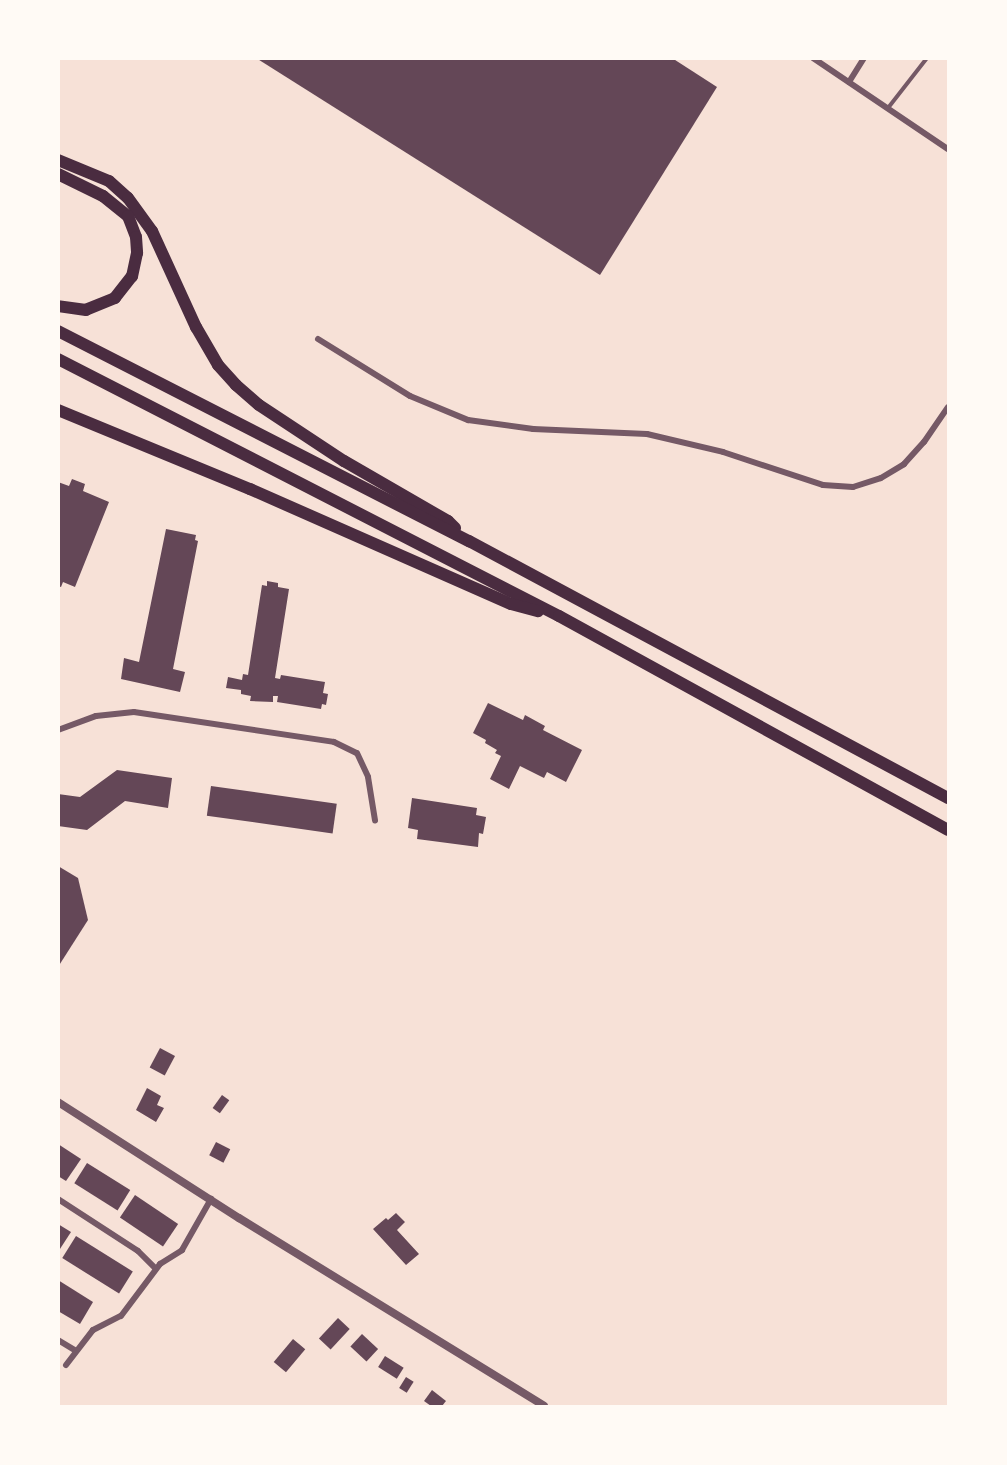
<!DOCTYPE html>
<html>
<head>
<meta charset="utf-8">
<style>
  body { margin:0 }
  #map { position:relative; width:1007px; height:1465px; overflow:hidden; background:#f7e1d7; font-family:"Fira Sans Condensed",sans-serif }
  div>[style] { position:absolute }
  .building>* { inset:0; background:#644757; transform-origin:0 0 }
  .service>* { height:4px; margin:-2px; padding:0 2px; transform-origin:2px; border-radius:2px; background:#755966 }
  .minor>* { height:6px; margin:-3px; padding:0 3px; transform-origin:3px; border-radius:3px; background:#755966 }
  .tertiary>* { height:8px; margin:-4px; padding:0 4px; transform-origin:4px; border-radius:4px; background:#755966 }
  .motorway>* { height:12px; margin:-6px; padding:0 6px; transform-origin:6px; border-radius:6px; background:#4a2c40 }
  span { translate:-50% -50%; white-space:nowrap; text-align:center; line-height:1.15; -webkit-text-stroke:4.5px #fffaf5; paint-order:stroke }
  .frame { position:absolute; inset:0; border:60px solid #fffaf5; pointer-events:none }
</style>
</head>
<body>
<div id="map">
  <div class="building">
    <i style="clip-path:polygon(256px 58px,672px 58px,717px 87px,600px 275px)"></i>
    <i style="clip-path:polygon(72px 479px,85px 484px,83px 491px,109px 502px,75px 587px,63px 582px,61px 587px,58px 586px,58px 482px,69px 486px)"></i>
    <i style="clip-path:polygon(166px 529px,196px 535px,195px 540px,198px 541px,173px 669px,185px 672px,180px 692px,121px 679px,124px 658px,139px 662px)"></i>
    <i style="clip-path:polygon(267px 581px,278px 583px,278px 587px,289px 589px,275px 678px,280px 679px,281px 675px,325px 682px,323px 693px,328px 694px,326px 705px,322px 704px,321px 709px,277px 702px,278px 696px,273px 696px,273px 702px,250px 701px,251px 696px,241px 694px,241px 690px,226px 688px,228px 677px,242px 680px,243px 674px,248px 675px,262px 585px,267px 586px)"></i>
    <i style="clip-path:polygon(488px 703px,523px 720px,525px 715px,545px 726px,543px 730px,582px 750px,566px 782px,547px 772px,544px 778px,520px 766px,509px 789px,490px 779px,501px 756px,495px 753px,497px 750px,485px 743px,486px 740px,473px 733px)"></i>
    <i style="clip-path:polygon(117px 770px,172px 778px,168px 808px,125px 801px,87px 830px,58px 826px,58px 794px,80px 797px)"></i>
    <i style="left:211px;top:786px;width:127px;height:30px;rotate:8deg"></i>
    <i style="clip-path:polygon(412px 798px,477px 808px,476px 815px,486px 817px,483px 834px,479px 833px,478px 847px,417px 839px,418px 830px,408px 828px)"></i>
    <i style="clip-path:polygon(58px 866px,78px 878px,88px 920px,58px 967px)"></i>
    <i style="left:160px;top:1048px;width:17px;height:22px;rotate:28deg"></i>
    <i style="clip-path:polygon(147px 1088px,161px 1096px,157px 1105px,164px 1108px,156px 1122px,136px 1110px)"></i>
    <i style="left:222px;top:1095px;width:9px;height:16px;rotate:36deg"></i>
    <i style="left:216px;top:1142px;width:16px;height:15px;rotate:27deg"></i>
    <i style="clip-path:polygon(58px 1144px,81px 1159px,66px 1181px,58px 1176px)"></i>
    <i style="left:87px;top:1163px;width:51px;height:24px;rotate:32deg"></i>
    <i style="left:135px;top:1195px;width:52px;height:27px;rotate:34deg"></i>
    <i style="clip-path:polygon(396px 1213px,405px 1222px,397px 1230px,419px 1254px,406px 1265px,373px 1229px,386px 1218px,388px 1220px)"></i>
    <i style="clip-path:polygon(58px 1224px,71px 1232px,58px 1252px)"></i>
    <i style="left:76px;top:1236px;width:67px;height:26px;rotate:32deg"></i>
    <i style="clip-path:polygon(58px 1280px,93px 1302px,80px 1324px,58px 1311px)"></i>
    <i style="left:338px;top:1318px;width:16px;height:28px;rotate:43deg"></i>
    <i style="left:362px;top:1334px;width:22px;height:17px;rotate:43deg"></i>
    <i style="left:293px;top:1339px;width:16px;height:30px;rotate:40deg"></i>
    <i style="left:385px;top:1356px;width:22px;height:13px;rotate:32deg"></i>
    <i style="left:406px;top:1377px;width:9px;height:13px;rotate:32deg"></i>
    <i style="clip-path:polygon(432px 1390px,446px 1401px,442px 1406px,431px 1406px,424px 1401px)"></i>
  </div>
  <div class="service">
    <i style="left:888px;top:108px;width:63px;rotate:-52deg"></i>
  </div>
  <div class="minor">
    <i style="left:813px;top:58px;width:163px;rotate:34deg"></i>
    <i style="left:849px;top:82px;width:28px;rotate:-58deg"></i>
    <i style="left:318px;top:339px;width:108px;rotate:31.8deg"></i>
    <i style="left:410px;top:396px;width:63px;rotate:22.5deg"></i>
    <i style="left:468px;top:420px;width:66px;rotate:7.9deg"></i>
    <i style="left:533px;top:429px;width:114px;rotate:2.5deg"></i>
    <i style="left:647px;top:434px;width:78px;rotate:13.3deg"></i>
    <i style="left:723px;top:452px;width:105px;rotate:18.3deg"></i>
    <i style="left:823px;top:485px;width:30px;rotate:4deg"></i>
    <i style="left:853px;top:487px;width:29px;rotate:-18deg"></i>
    <i style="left:881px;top:478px;width:27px;rotate:-31deg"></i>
    <i style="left:904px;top:464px;width:30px;rotate:-48deg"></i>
    <i style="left:924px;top:442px;width:42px;rotate:-55.6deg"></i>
    <i style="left:58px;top:730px;width:40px;rotate:-20.2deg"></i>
    <i style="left:96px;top:716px;width:38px;rotate:-6deg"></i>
    <i style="left:134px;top:712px;width:202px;rotate:8.5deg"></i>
    <i style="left:334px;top:742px;width:25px;rotate:26deg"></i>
    <i style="left:357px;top:753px;width:26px;rotate:65deg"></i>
    <i style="left:368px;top:777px;width:44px;rotate:80.8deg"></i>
    <i style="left:58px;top:1199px;width:95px;rotate:33deg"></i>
    <i style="left:138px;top:1251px;width:25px;rotate:45deg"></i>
    <i style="left:58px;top:1340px;width:21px;rotate:31deg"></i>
    <i style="left:66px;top:1365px;width:44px;rotate:-52.4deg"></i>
    <i style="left:93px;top:1330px;width:31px;rotate:-27deg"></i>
    <i style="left:121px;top:1316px;width:65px;rotate:-53.1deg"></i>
    <i style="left:160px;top:1264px;width:26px;rotate:-32deg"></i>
    <i style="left:182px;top:1250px;width:59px;rotate:-60.4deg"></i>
  </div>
  <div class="tertiary">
    <i style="left:58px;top:1102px;width:215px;rotate:32.7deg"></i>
    <i style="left:239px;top:1218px;width:358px;rotate:31.6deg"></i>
  </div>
  <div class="motorway">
    <i style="left:58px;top:160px;width:55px;rotate:22.4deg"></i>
    <i style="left:109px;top:181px;width:25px;rotate:42deg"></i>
    <i style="left:128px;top:198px;width:41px;rotate:54deg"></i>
    <i style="left:152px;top:231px;width:106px;rotate:65.4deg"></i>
    <i style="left:196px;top:327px;width:44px;rotate:59.9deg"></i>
    <i style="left:218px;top:365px;width:27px;rotate:48deg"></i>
    <i style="left:236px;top:385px;width:30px;rotate:41deg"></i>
    <i style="left:259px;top:405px;width:102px;rotate:33.4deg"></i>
    <i style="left:344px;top:461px;width:120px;rotate:30deg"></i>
    <i style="left:448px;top:521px;width:10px;rotate:45deg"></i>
    <i style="left:58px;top:174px;width:50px;rotate:26.1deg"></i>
    <i style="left:103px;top:196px;width:32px;rotate:39deg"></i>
    <i style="left:128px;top:216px;width:22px;rotate:69deg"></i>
    <i style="left:136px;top:237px;width:16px;rotate:86deg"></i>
    <i style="left:137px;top:253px;width:24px;rotate:102deg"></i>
    <i style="left:132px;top:276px;width:28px;rotate:128deg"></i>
    <i style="left:115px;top:298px;width:31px;rotate:158deg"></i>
    <i style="left:86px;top:310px;width:28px;rotate:-172deg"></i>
    <i style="left:58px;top:331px;width:462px;rotate:27.1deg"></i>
    <i style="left:469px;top:541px;width:544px;rotate:28.22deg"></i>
    <i style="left:58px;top:359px;width:563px;rotate:27.16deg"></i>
    <i style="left:559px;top:616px;width:444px;rotate:28.8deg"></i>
    <i style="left:58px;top:410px;width:208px;rotate:22.4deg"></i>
    <i style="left:250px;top:489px;width:285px;rotate:23.8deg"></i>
    <i style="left:511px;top:604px;width:28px;rotate:15deg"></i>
  </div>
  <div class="frame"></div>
</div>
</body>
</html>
